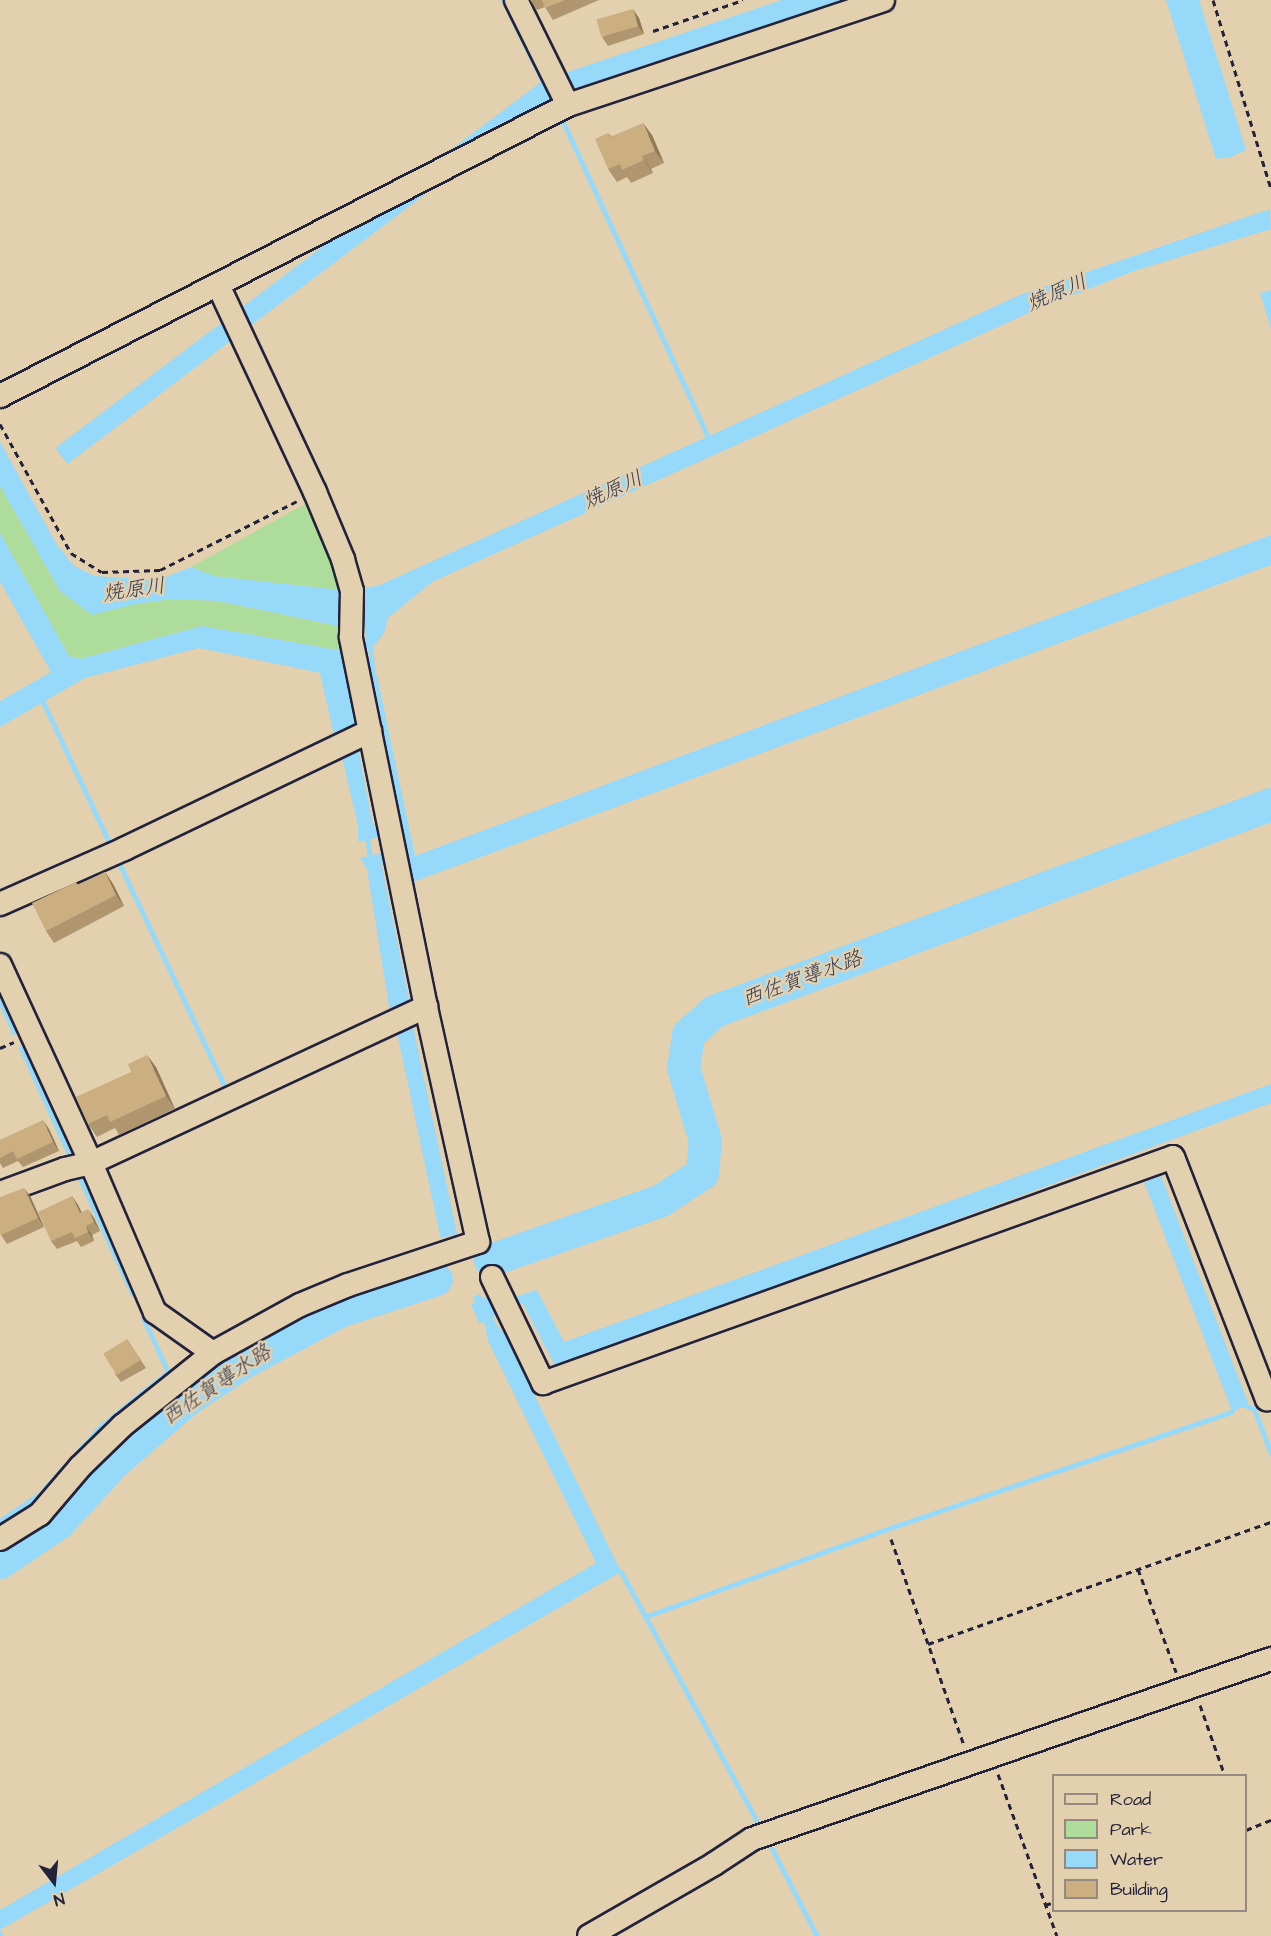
<!DOCTYPE html>
<html>
<head>
<meta charset="utf-8">
<style>
  body { margin:0 }
  #map { position:relative; width:1271px; height:1936px; overflow:hidden; background:#e3d0ae; font-family:"Architects Daughter","Klee One",sans-serif }
  div>[style] { position:absolute }
  .green>* { inset:0; background:#aedc9b }
  .water>* { inset:0; background:#97d9f9; transform-origin:0 0 }
  .stream>* { height:5px; margin:-2.5px; padding:0 2.5px; transform-origin:2.5px; border-radius:2.5px; background:#97d9f9 }
  .river>* { height:33px; margin:-16.5px; padding:0 16.5px; transform-origin:16.5px; border-radius:16.5px; background:#97d9f9 }
  .path>* { height:3px; margin-top:-1.5px; transform-origin:0; background:repeating-linear-gradient(90deg,#22223b 0 6px,transparent 0 10.5px) }
  .roads { filter:drop-shadow(2px 0 #22223b) drop-shadow(-2px 0 #22223b) drop-shadow(0 2px #22223b) drop-shadow(0 -2px #22223b) }
  .minor>* { height:22px; margin:-11px; padding:0 11px; transform-origin:11px; border-radius:11px; background:#e3d0ae }
  .wall>* { inset:0; background:#af966f }
  .shaded-wall>* { inset:0; background:#8f7a5a }
  .building>* { inset:0; background:#ccaf81; transform-origin:0 0 }
  span { translate:-50% -50%; white-space:nowrap; text-align:center; line-height:1.15; -webkit-text-stroke:5px #e3d0ae; paint-order:stroke }
  .water-label { font-size:21px; color:#343d58; font-style:italic }
  .legend { position:absolute; left:1052px; top:1774px; width:195px; height:138px; box-sizing:border-box; background:#e3d0ae; border:2px solid #968a80; margin:0; padding:8px 10px; list-style:none; font-size:18px; color:#22223b }
  .legend li { display:flex; align-items:center; gap:12px; height:30px }
  .legend b { width:30px; border:2px solid #968a80 }
  .north { position:absolute; left:24px; top:1852px; width:60px; height:60px; -webkit-text-stroke:4px #e3d0ae; paint-order:stroke; rotate:164deg; font-size:16px; font-weight:700; line-height:24px; text-align:center; color:#22223b }
  .north::after { content:''; display:block; margin:auto; width:21px; height:27px; background:#22223b; clip-path:polygon(50% 0,100% 100%,50% 72%,0 100%) }
</style>
</head>
<body>
<div id="map">
  <div class="green">
    <i style="clip-path:polygon(0 486px,60px 591px,136px 604px,173px 599px,218px 601px,342px 627px,343px 651px,202px 626px,80px 659px,69px 656px,0 533px)"></i>
    <i style="clip-path:polygon(307px 503px,336px 563px,341px 590px,214px 576px,191px 567px)"></i>
  </div>
  <div class="water">
    <i style="clip-path:polygon(782px 0,843px 0,574px 89px,565px 73px)"></i>
    <i style="clip-path:polygon(1166px 0,1199px 0,1246px 150px,1231px 157px,1216px 159px)"></i>
    <i style="left:545px;top:79px;width:20px;height:613px;rotate:53deg"></i>
    <i style="clip-path:polygon(1270px 209px,1271px 229px,1134px 271px,1029px 313px,432px 582px,388px 618px,384px 633px,374px 646px,366px 647px,364px 616px,359px 609px,358px 590px,380px 585px,1020px 295px)"></i>
    <i style="clip-path:polygon(1271px 290px,1271px 329px,1260px 293px)"></i>
    <i style="clip-path:polygon(0 442px,57px 545px,74px 566px,94px 576px,158px 580px,191px 567px,214px 576px,341px 590px,342px 627px,218px 601px,173px 599px,136px 604px,92px 615px,60px 591px,0 486px)"></i>
    <i style="clip-path:polygon(0 533px,69px 656px,80px 659px,202px 626px,343px 651px,357px 726px,334px 736px,320px 673px,199px 648px,85px 678px,0 727px,0 701px,51px 672px,0 582px)"></i>
    <i style="clip-path:polygon(1271px 535px,1271px 565px,413px 882px,370px 677px,377px 676px,415px 856px)"></i>
    <i style="clip-path:polygon(358px 747px,372px 821px,380px 837px,358px 842px,358px 826px,341px 753px)"></i>
    <i style="clip-path:polygon(384px 853px,382px 867px,410px 1004px,390px 1012px,367px 870px,360px 858px)"></i>
    <i style="left:412px;top:1022px;width:217px;height:17px;rotate:78deg"></i>
    <i style="clip-path:polygon(1271px 1084px,1271px 1103px,556px 1368px,523px 1304px,517px 1304px,514px 1297px,537px 1290px,564px 1342px)"></i>
    <i style="left:1161px;top:1176px;width:245px;height:18px;rotate:69deg"></i>
    <i style="clip-path:polygon(480px 1294px,483px 1299px,488px 1297px,492px 1304px,498px 1302px,501px 1308px,495px 1311px,497px 1315px,493px 1317px,496px 1324px,504px 1333px,621px 1572px,0 1930px,4px 1936px,0 1936px,0 1910px,596px 1563px,488px 1341px,484px 1322px,479px 1323px,471px 1304px,475px 1302px,473px 1297px)"></i>
  </div>
  <div class="stream">
    <i style="left:503px;top:0;width:89px;rotate:64deg"></i>
    <i style="left:564px;top:124px;width:350px;rotate:65.3deg"></i>
    <i style="left:370px;top:647px;width:30px;rotate:84deg"></i>
    <i style="left:43px;top:702px;width:155px;rotate:64.8deg"></i>
    <i style="left:366px;top:833px;width:29px;rotate:80deg"></i>
    <i style="left:118px;top:861px;width:248px;rotate:64.7deg"></i>
    <i style="left:0;top:1001px;width:34px;rotate:66deg"></i>
    <i style="left:21px;top:1048px;width:119px;rotate:65.6deg"></i>
    <i style="left:78px;top:1174px;width:131px;rotate:65.6deg"></i>
    <i style="left:1242px;top:1404px;width:13px;rotate:23deg"></i>
    <i style="left:1254px;top:1409px;width:48px;rotate:69.3deg"></i>
    <i style="left:0;top:1521px;width:48px;rotate:-34deg"></i>
    <i style="left:40px;top:1494px;width:91px;rotate:-48.1deg"></i>
    <i style="left:101px;top:1426px;width:86px;rotate:-38.9deg"></i>
    <i style="left:168px;top:1372px;width:60px;rotate:-114.8deg"></i>
    <i style="left:621px;top:1572px;width:284px;rotate:61.4deg"></i>
    <i style="left:647px;top:1616px;width:255px;rotate:-19.9deg"></i>
    <i style="left:887px;top:1529px;width:363px;rotate:-18.8deg"></i>
    <i style="left:1231px;top:1412px;width:4px;rotate:-63deg"></i>
    <i style="left:772px;top:1849px;width:98px;rotate:62.7deg"></i>
  </div>
  <div class="river">
    <i style="left:490px;top:1260px;width:181px;rotate:-19.3deg"></i>
    <i style="left:661px;top:1200px;width:49px;rotate:-33.4deg"></i>
    <i style="left:702px;top:1173px;width:32px;rotate:-85deg"></i>
    <i style="left:705px;top:1141px;width:77px;rotate:-106.6deg"></i>
    <i style="left:683px;top:1067px;width:33px;rotate:-81deg"></i>
    <i style="left:688px;top:1034px;width:35px;rotate:-41deg"></i>
    <i style="left:714px;top:1011px;width:594px;rotate:-20.39deg"></i>
    <i style="left:0;top:1562px;width:70px;rotate:-33.9deg"></i>
    <i style="left:58px;top:1523px;width:83px;rotate:-47.4deg"></i>
    <i style="left:114px;top:1462px;width:95px;rotate:-40.7deg"></i>
    <i style="left:186px;top:1400px;width:71px;rotate:-33.5deg"></i>
    <i style="left:245px;top:1361px;width:106px;rotate:-28deg"></i>
    <i style="left:339px;top:1311px;width:102px;rotate:-18.3deg"></i>
  </div>
  <div class="path">
    <i style="left:1213px;top:0;width:198px;rotate:72.9deg"></i>
    <i style="left:653px;top:31px;width:95px;rotate:-19deg"></i>
    <i style="left:0;top:424px;width:147px;rotate:61.2deg"></i>
    <i style="left:71px;top:553px;width:36px;rotate:32deg"></i>
    <i style="left:102px;top:572px;width:58px;rotate:-2deg"></i>
    <i style="left:160px;top:570px;width:153px;rotate:-26.7deg"></i>
    <i style="left:0;top:1048px;width:15px;rotate:-23deg"></i>
    <i style="left:891px;top:1539px;width:219px;rotate:70.5deg"></i>
    <i style="left:1138px;top:1569px;width:110px;rotate:69.7deg"></i>
    <i style="left:928px;top:1644px;width:364px;rotate:-19.6deg"></i>
    <i style="left:1200px;top:1705px;width:75px;rotate:70.6deg"></i>
    <i style="left:998px;top:1774px;width:172px;rotate:70deg"></i>
    <i style="left:1246px;top:1830px;width:27px;rotate:-22deg"></i>
    <i style="left:1045px;top:1905px;width:9px;rotate:-18deg"></i>
  </div>
  <div class="roads">
    <div class="minor">
      <i style="left:516px;top:0;width:117px;rotate:63.7deg"></i>
      <i style="left:0;top:396px;width:638px;rotate:-27.13deg"></i>
      <i style="left:568px;top:105px;width:332px;rotate:-18.4deg"></i>
      <i style="left:0;top:904px;width:136px;rotate:-23.9deg"></i>
      <i style="left:124px;top:849px;width:273px;rotate:-25.6deg"></i>
      <i style="left:0;top:965px;width:218px;rotate:65.3deg"></i>
      <i style="left:91px;top:1163px;width:162px;rotate:66.8deg"></i>
      <i style="left:155px;top:1312px;width:71px;rotate:35.3deg"></i>
      <i style="left:0;top:1193px;width:69px;rotate:-20.3deg"></i>
      <i style="left:65px;top:1169px;width:27px;rotate:-13deg"></i>
      <i style="left:91px;top:1163px;width:370px;rotate:-25deg"></i>
      <i style="left:492px;top:1277px;width:118px;rotate:64.3deg"></i>
      <i style="left:543px;top:1383px;width:669px;rotate:-19.73deg"></i>
      <i style="left:1173px;top:1157px;width:260px;rotate:68.8deg"></i>
      <i style="left:1267px;top:1399px;width:4px;rotate:-27deg"></i>
      <i style="left:0;top:1539px;width:47px;rotate:-32deg"></i>
      <i style="left:40px;top:1514px;width:62px;rotate:-49.6deg"></i>
      <i style="left:80px;top:1467px;width:59px;rotate:-44.3deg"></i>
      <i style="left:122px;top:1426px;width:117px;rotate:-38.7deg"></i>
      <i style="left:213px;top:1353px;width:99px;rotate:-28.9deg"></i>
      <i style="left:300px;top:1305px;width:52px;rotate:-22.6deg"></i>
      <i style="left:348px;top:1285px;width:137px;rotate:-18.3deg"></i>
      <i style="left:478px;top:1242px;width:241px;rotate:-102.5deg"></i>
      <i style="left:426px;top:1007px;width:378px;rotate:-101.5deg"></i>
      <i style="left:351px;top:637px;width:46px;rotate:-88.8deg"></i>
      <i style="left:352px;top:591px;width:33px;rotate:-106deg"></i>
      <i style="left:343px;top:559px;width:73px;rotate:-112.7deg"></i>
      <i style="left:315px;top:492px;width:229px;rotate:-115.1deg"></i>
      <i style="left:589px;top:1936px;width:144px;rotate:-29.9deg"></i>
      <i style="left:714px;top:1864px;width:45px;rotate:-33.3deg"></i>
      <i style="left:752px;top:1839px;width:549px;rotate:-19.13deg"></i>
    </div>
  </div>
  <div class="wall">
    <i style="clip-path:polygon(530px 0,599px 0,553px 20px,545px 7px,537px 10px)"></i>
    <i style="clip-path:polygon(639px 18px,644px 34px,608px 46px,602px 37px)"></i>
    <i style="clip-path:polygon(608px 133px,611px 136px,652px 135px,664px 163px,651px 169px,653px 173px,631px 183px,627px 177px,617px 182px,608px 169px)"></i>
    <i style="clip-path:polygon(105px 872px,113px 884px,124px 906px,54px 943px,46px 931px,78px 885px)"></i>
    <i style="clip-path:polygon(156px 1067px,175px 1109px,119px 1135px,115px 1128px,97px 1137px,88px 1124px)"></i>
    <i style="clip-path:polygon(49px 1129px,59px 1151px,23px 1167px,18px 1161px,3px 1168px,0 1163px,0 1140px)"></i>
    <i style="clip-path:polygon(30px 1196px,44px 1227px,7px 1244px,1px 1235px)"></i>
    <i style="clip-path:polygon(72px 1196px,78px 1205px,81px 1212px,94px 1218px,100px 1231px,92px 1235px,94px 1241px,81px 1247px,77px 1241px,57px 1249px,51px 1241px)"></i>
    <i style="clip-path:polygon(127px 1339px,146px 1368px,121px 1382px,115px 1374px)"></i>
  </div>
  <div class="shaded-wall">
    <i style="clip-path:polygon(633px 9px,639px 18px,644px 34px,638px 26px)"></i>
    <i style="clip-path:polygon(643px 123px,652px 135px,664px 163px,655px 151px)"></i>
    <i style="clip-path:polygon(642px 156px,651px 169px,653px 173px,644px 160px)"></i>
    <i style="clip-path:polygon(105px 872px,113px 884px,124px 906px,116px 895px)"></i>
    <i style="clip-path:polygon(147px 1055px,156px 1067px,175px 1109px,166px 1096px)"></i>
    <i style="clip-path:polygon(43px 1120px,49px 1129px,59px 1151px,53px 1142px)"></i>
    <i style="clip-path:polygon(24px 1188px,30px 1196px,44px 1227px,38px 1218px)"></i>
    <i style="clip-path:polygon(72px 1196px,78px 1205px,86px 1221px,80px 1213px)"></i>
    <i style="clip-path:polygon(88px 1209px,94px 1218px,100px 1231px,94px 1222px)"></i>
    <i style="clip-path:polygon(86px 1226px,92px 1235px,94px 1241px,88px 1232px)"></i>
  </div>
  <div class="building">
    <i style="clip-path:polygon(542px 0,565px 0,545px 8px)"></i>
    <i style="left:633px;top:9px;width:18px;height:38px;rotate:74deg"></i>
    <i style="clip-path:polygon(643px 123px,655px 151px,642px 156px,644px 160px,622px 170px,620px 164px,608px 169px,595px 139px,608px 133px,610px 137px)"></i>
    <i style="clip-path:polygon(105px 872px,116px 895px,46px 931px,32px 903px,76px 882px,78px 885px)"></i>
    <i style="clip-path:polygon(147px 1055px,166px 1096px,110px 1122px,107px 1115px,88px 1124px,76px 1097px,131px 1072px,128px 1064px)"></i>
    <i style="clip-path:polygon(43px 1120px,53px 1142px,17px 1159px,13px 1151px,0 1158px,0 1140px)"></i>
    <i style="clip-path:polygon(24px 1188px,38px 1218px,1px 1235px,0 1233px,0 1197px)"></i>
    <i style="clip-path:polygon(72px 1196px,80px 1213px,88px 1209px,94px 1222px,86px 1226px,88px 1232px,75px 1238px,72px 1232px,51px 1241px,38px 1212px)"></i>
    <i style="left:127px;top:1339px;width:25px;height:28px;rotate:58deg"></i>
  </div>
  <div class="water-label">
    <span style="left:1057px;top:293px;rotate:-23deg">焼原川</span>
    <span style="left:613px;top:490px;rotate:-24deg">焼原川</span>
    <span style="left:134px;top:590px;rotate:-8deg">焼原川</span>
    <span style="left:802px;top:979px;rotate:-20deg">西佐賀導水路</span>
    <span style="left:217px;top:1385px;rotate:-34deg">西佐賀導水路</span>
  </div>
  <ul class="legend">
  <li><b style="height:8px;background:#e3d0ae"></b>Road</li>
  <li><b style="height:16px;background:#aedc9b"></b>Park</li>
  <li><b style="height:16px;background:#97d9f9"></b>Water</li>
  <li><b style="height:16px;background:#ccaf81"></b>Building</li>
  </ul>
  <div class="north">N</div>
</div>
</body>
</html>
